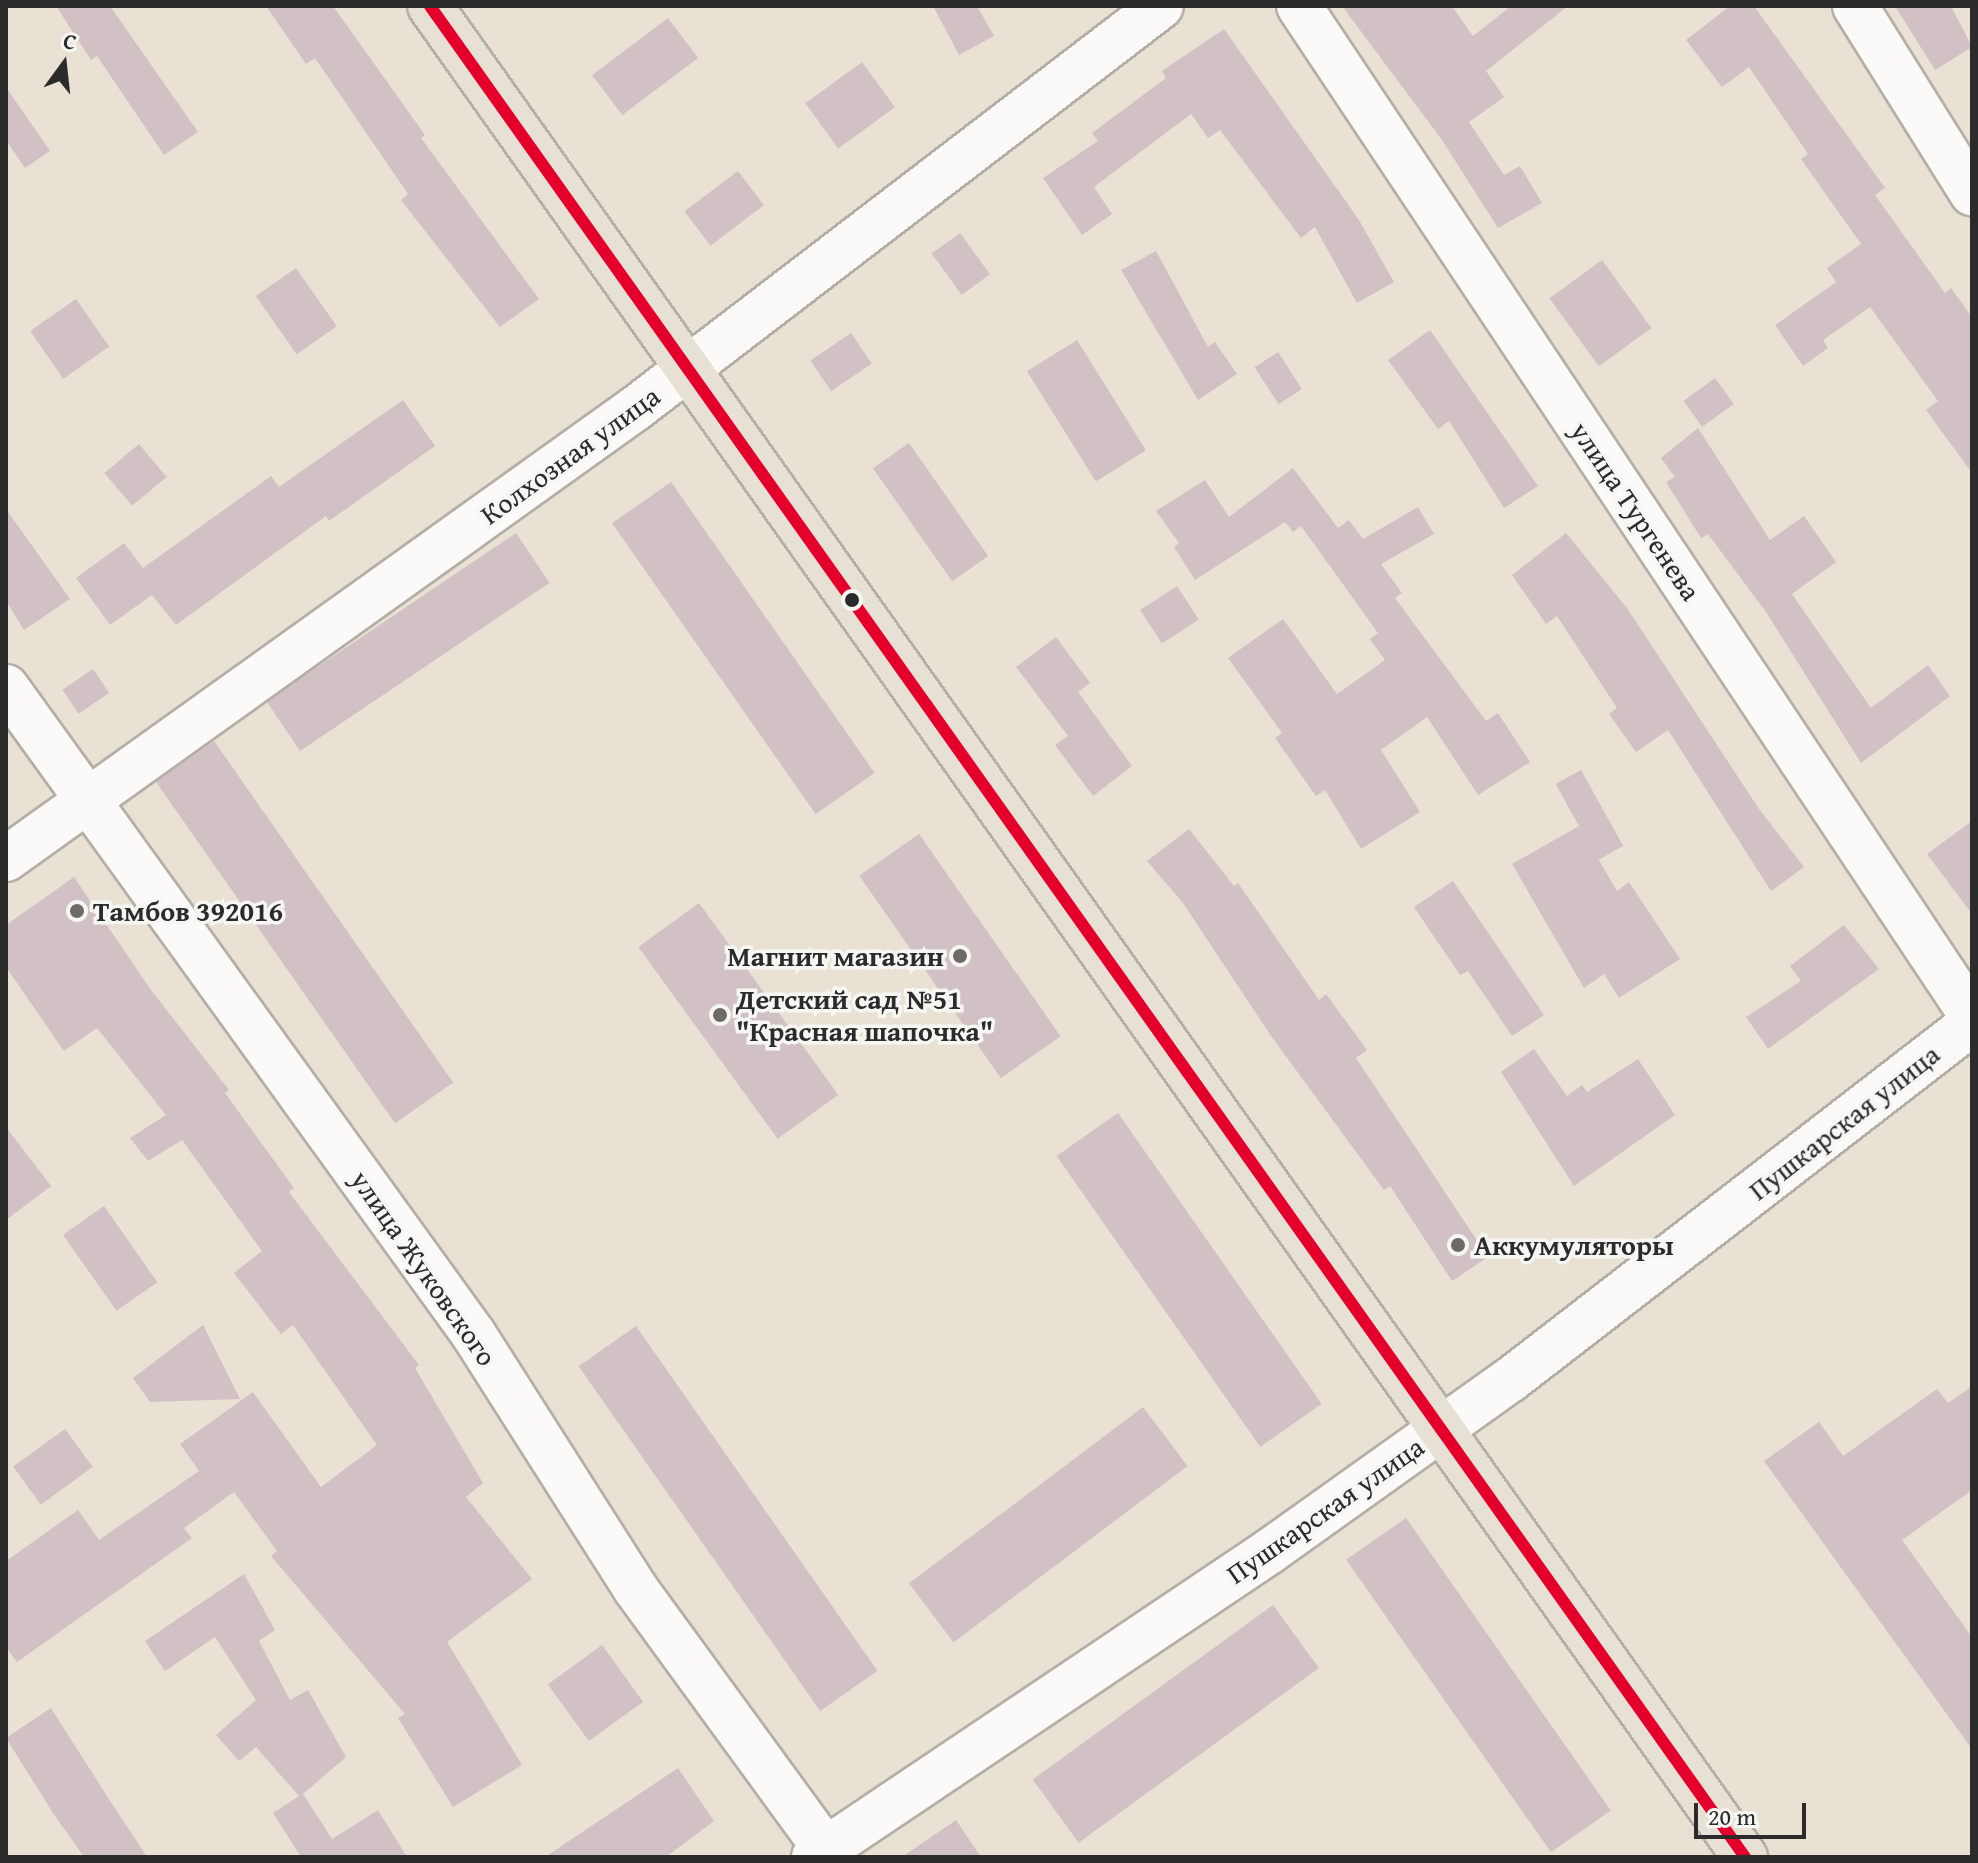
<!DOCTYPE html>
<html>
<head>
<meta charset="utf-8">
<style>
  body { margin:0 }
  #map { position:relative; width:1978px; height:1863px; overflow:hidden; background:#e9e1d4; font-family:"Gentium Book Plus",serif }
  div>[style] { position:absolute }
  .building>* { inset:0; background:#d1c1c5; transform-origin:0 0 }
  .roads { filter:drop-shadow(2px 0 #b4afa6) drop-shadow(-2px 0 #b4afa6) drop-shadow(0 2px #b4afa6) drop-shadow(0 -2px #b4afa6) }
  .minor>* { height:44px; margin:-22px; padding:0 22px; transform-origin:22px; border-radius:22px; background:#fcfaf9 }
  .major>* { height:44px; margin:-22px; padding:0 22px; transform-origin:22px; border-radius:22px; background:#e6e1d4 }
  .bus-1>* { height:12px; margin:-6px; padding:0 6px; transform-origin:6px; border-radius:6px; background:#e4002b }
  .dots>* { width:22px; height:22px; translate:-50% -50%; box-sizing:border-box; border:4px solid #f6f6f2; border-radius:50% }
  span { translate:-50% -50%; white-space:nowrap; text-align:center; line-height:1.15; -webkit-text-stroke:7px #f6f6f2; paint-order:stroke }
  .street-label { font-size:28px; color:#2b2b2b }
  .poi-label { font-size:28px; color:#2b2b2b; font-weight:700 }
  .left { translate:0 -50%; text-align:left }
  .right { translate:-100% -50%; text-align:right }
  .frame { position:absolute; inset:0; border:8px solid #2b2b2b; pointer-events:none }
  .north { position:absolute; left:24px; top:24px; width:80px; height:80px; -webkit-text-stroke:6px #f6f6f2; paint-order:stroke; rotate:15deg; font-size:22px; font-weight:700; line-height:32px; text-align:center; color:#2b2b2b }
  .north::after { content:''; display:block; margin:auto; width:28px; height:36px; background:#2b2b2b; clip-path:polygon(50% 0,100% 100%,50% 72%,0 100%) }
  .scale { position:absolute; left:1694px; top:1803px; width:112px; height:36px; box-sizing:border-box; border:4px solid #2b2b2b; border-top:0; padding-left:10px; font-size:24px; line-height:28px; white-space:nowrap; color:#2b2b2b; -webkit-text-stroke:6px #f6f6f2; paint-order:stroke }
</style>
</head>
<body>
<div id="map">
  <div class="building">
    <i style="clip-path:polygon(56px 6px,110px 6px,198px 132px,164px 155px,97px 56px,91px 60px)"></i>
    <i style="clip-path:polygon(266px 6px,333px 6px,425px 135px,421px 138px,539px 299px,500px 327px,401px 200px,408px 194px,315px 58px,306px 64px)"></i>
    <i style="clip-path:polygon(933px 6px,977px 6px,994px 36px,959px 55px)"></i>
    <i style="clip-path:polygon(1342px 6px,1452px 6px,1473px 36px,1511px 6px,1568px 6px,1486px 71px,1504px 97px,1469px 122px,1504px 175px,1520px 166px,1542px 203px,1498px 228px,1442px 140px)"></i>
    <i style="clip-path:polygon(1730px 6px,1754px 6px,1885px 188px,1875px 195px,1945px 293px,1951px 288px,1972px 317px,1972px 473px,1926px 410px,1938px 401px,1870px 307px,1823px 340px,1828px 348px,1803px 366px,1775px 325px,1836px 282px,1827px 268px,1861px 244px,1801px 159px,1808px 154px,1749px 67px,1722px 87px,1686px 40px)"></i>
    <i style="clip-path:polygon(1895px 6px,1951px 6px,1972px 47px,1935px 70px)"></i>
    <i style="left:668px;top:18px;width:50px;height:95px;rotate:53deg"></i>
    <i style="clip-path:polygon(1224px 29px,1359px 220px,1394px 282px,1357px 303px,1315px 227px,1301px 238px,1220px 130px,1208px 138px,1191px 114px,1094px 187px,1112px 214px,1082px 235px,1043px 178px,1098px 141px,1092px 133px,1166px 78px,1162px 71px)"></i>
    <i style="left:862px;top:62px;width:56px;height:70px;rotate:54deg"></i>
    <i style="clip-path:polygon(6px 87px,50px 151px,25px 168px,6px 140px)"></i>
    <i style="left:738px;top:171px;width:43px;height:67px;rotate:53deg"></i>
    <i style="left:960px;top:233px;width:51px;height:35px;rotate:54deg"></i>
    <i style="clip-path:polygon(1156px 251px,1208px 347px,1215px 342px,1237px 374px,1198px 400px,1121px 270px)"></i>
    <i style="left:1602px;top:260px;width:84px;height:65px;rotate:54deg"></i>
    <i style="left:296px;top:268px;width:71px;height:49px;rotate:55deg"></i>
    <i style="left:76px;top:299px;width:58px;height:56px;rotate:55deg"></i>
    <i style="clip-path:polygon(1430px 330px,1538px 486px,1504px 508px,1449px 421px,1438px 429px,1388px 360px)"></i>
    <i style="left:851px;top:333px;width:37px;height:49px;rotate:56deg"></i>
    <i style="left:1077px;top:340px;width:130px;height:59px;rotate:58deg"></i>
    <i style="left:1278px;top:352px;width:44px;height:28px;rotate:57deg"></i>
    <i style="left:1715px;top:378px;width:32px;height:39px;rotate:54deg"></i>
    <i style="clip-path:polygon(403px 400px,435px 446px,329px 521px,326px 516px,176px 625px,152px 595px,110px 625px,76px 578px,124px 543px,143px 568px,271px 476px,279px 487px)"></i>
    <i style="clip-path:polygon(1698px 428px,1770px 540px,1804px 516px,1836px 562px,1792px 594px,1871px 708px,1928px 665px,1950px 696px,1861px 763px,1766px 612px,1708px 534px,1701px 538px,1666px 482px,1675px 477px,1661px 458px)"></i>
    <i style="left:909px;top:443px;width:138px;height:44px;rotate:55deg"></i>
    <i style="left:139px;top:444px;width:43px;height:45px;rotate:50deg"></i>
    <i style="clip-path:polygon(1293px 468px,1338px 528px,1349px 520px,1363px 539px,1418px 507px,1434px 534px,1381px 564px,1402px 593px,1395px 598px,1486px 721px,1498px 713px,1530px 762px,1478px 795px,1427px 717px,1381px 750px,1420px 812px,1361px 849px,1325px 790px,1316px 796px,1275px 738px,1282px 733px,1228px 658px,1283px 619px,1337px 694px,1385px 660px,1370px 639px,1378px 633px,1301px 526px,1293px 532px,1285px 522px,1195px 580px,1174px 547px,1179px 543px,1156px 511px,1205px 480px,1229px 517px)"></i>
    <i style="left:671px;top:482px;width:355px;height:72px;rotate:55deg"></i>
    <i style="clip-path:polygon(6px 509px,70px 599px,24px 630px,6px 601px)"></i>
    <i style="left:516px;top:533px;width:60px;height:301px;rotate:56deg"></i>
    <i style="clip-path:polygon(1566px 533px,1627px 608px,1759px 809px,1804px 867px,1771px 891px,1668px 730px,1636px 752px,1609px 714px,1617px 708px,1557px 616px,1546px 624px,1512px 575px)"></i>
    <i style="left:1177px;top:586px;width:40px;height:44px;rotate:57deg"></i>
    <i style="clip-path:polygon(1056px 637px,1090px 683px,1078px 692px,1132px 766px,1093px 796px,1055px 745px,1068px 736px,1016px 667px)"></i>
    <i style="left:93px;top:669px;width:29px;height:37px;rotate:56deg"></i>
    <i style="left:214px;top:741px;width:417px;height:71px;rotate:55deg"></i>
    <i style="left:1581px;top:770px;width:87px;height:29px;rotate:61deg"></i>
    <i style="clip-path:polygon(1972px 821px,1972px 914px,1927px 854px)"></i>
    <i style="clip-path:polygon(1579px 826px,1617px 891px,1629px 882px,1680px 959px,1619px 998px,1604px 974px,1584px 988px,1512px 864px)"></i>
    <i style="clip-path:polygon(1189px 829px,1234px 886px,1238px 883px,1319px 1000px,1326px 994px,1367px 1050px,1356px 1058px,1488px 1257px,1452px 1281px,1390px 1186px,1384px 1190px,1271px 1036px,1183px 903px,1147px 861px)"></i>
    <i style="left:919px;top:834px;width:247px;height:73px;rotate:55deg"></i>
    <i style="clip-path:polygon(74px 877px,151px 990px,229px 1090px,225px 1093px,294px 1188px,289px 1192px,419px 1365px,415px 1368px,483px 1483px,466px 1497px,532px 1579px,447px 1642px,522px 1765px,453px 1807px,398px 1718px,405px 1714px,271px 1556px,277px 1551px,234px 1492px,184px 1528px,192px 1538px,17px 1662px,6px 1647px,6px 1561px,78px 1510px,99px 1540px,199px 1471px,180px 1444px,253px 1392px,321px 1487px,377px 1445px,293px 1325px,281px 1334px,234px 1273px,262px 1251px,182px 1140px,148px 1161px,130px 1138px,166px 1115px,97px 1028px,64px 1051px,6px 967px,6px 925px)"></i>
    <i style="clip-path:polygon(1453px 881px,1544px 1015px,1512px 1036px,1468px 971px,1460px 975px,1414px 907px)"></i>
    <i style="left:699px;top:903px;width:237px;height:75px;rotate:54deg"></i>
    <i style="clip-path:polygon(1844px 925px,1879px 969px,1768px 1049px,1746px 1017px,1801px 981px,1790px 966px)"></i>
    <i style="clip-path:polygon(1534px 1049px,1567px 1096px,1582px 1085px,1587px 1092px,1638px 1059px,1675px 1115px,1574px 1186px,1501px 1072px)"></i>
    <i style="left:1118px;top:1113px;width:355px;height:75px;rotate:55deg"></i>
    <i style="clip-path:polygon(6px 1127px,51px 1186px,6px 1220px)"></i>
    <i style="left:104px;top:1206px;width:93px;height:50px;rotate:55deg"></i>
    <i style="clip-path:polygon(203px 1325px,240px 1399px,150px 1402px,133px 1378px)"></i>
    <i style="left:636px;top:1326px;width:421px;height:70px;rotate:55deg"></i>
    <i style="clip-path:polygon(1972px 1386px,1972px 1490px,1902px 1540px,1972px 1637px,1972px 1749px,1764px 1461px,1819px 1422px,1843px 1456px,1937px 1389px,1948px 1403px)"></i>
    <i style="left:1143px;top:1407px;width:74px;height:293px;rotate:53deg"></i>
    <i style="left:65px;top:1429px;width:47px;height:64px;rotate:54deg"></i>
    <i style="left:1406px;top:1518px;width:357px;height:73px;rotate:55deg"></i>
    <i style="clip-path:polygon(244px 1574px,275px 1630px,259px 1641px,290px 1700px,308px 1690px,346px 1757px,303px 1794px,332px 1839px,378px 1810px,407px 1857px,301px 1857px,273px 1813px,299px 1796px,256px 1747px,239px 1761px,216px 1735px,256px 1700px,215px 1637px,165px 1671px,145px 1641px)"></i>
    <i style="left:1273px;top:1605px;width:78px;height:297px;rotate:54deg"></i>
    <i style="left:602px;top:1645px;width:70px;height:67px;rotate:54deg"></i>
    <i style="clip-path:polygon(51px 1708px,105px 1793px,147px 1857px,84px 1857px,53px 1813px,6px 1738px)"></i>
    <i style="clip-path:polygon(678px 1768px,714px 1821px,666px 1857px,545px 1857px)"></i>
    <i style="clip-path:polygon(956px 1820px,981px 1857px,902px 1857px)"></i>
  </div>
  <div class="roads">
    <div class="minor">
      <i style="left:1299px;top:6px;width:1214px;rotate:56.32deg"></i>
      <i style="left:1855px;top:6px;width:221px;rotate:58deg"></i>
      <i style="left:6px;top:687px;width:799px;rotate:54.16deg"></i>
      <i style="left:474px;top:1335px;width:300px;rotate:57.5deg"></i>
      <i style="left:635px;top:1588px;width:333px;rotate:53.9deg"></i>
      <i style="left:6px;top:859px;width:775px;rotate:-35.6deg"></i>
      <i style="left:636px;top:408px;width:661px;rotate:-37.44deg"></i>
      <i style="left:814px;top:1857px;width:549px;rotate:-33.86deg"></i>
      <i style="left:1270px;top:1551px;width:295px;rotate:-35.5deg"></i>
      <i style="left:1510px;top:1380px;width:584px;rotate:-37.69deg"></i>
    </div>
    <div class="major">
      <i style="left:430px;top:6px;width:2271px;rotate:54.61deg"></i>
    </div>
  </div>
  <div class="bus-1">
    <i style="left:430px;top:6px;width:2271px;rotate:54.61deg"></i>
  </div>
  <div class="dots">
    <i style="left:852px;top:600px;background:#2b2b2b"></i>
    <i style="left:77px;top:911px;background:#6e6b66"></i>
    <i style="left:960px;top:956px;background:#6e6b66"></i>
    <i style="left:720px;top:1015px;background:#6e6b66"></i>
    <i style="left:1458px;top:1245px;background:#6e6b66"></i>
  </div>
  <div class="street-label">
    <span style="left:570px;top:455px;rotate:-36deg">Колхозная улица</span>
    <span style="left:1636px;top:511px;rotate:56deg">улица Тургенева</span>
    <span style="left:1844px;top:1122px;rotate:-38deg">Пушкарская улица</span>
    <span style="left:424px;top:1268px;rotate:55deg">улица Жуковского</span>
    <span style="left:1325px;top:1510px;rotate:-35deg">Пушкарская улица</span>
  </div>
  <div class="poi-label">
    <span class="left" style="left:93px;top:911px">Тамбов 392016</span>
    <span class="right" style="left:944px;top:956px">Магнит магазин</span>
    <span class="left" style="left:736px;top:1015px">Детский сад №51<br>"Красная шапочка"</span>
    <span class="left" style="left:1474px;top:1245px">Аккумуляторы</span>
  </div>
  <div class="frame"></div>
  <div class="north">С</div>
  <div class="scale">20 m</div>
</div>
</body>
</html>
